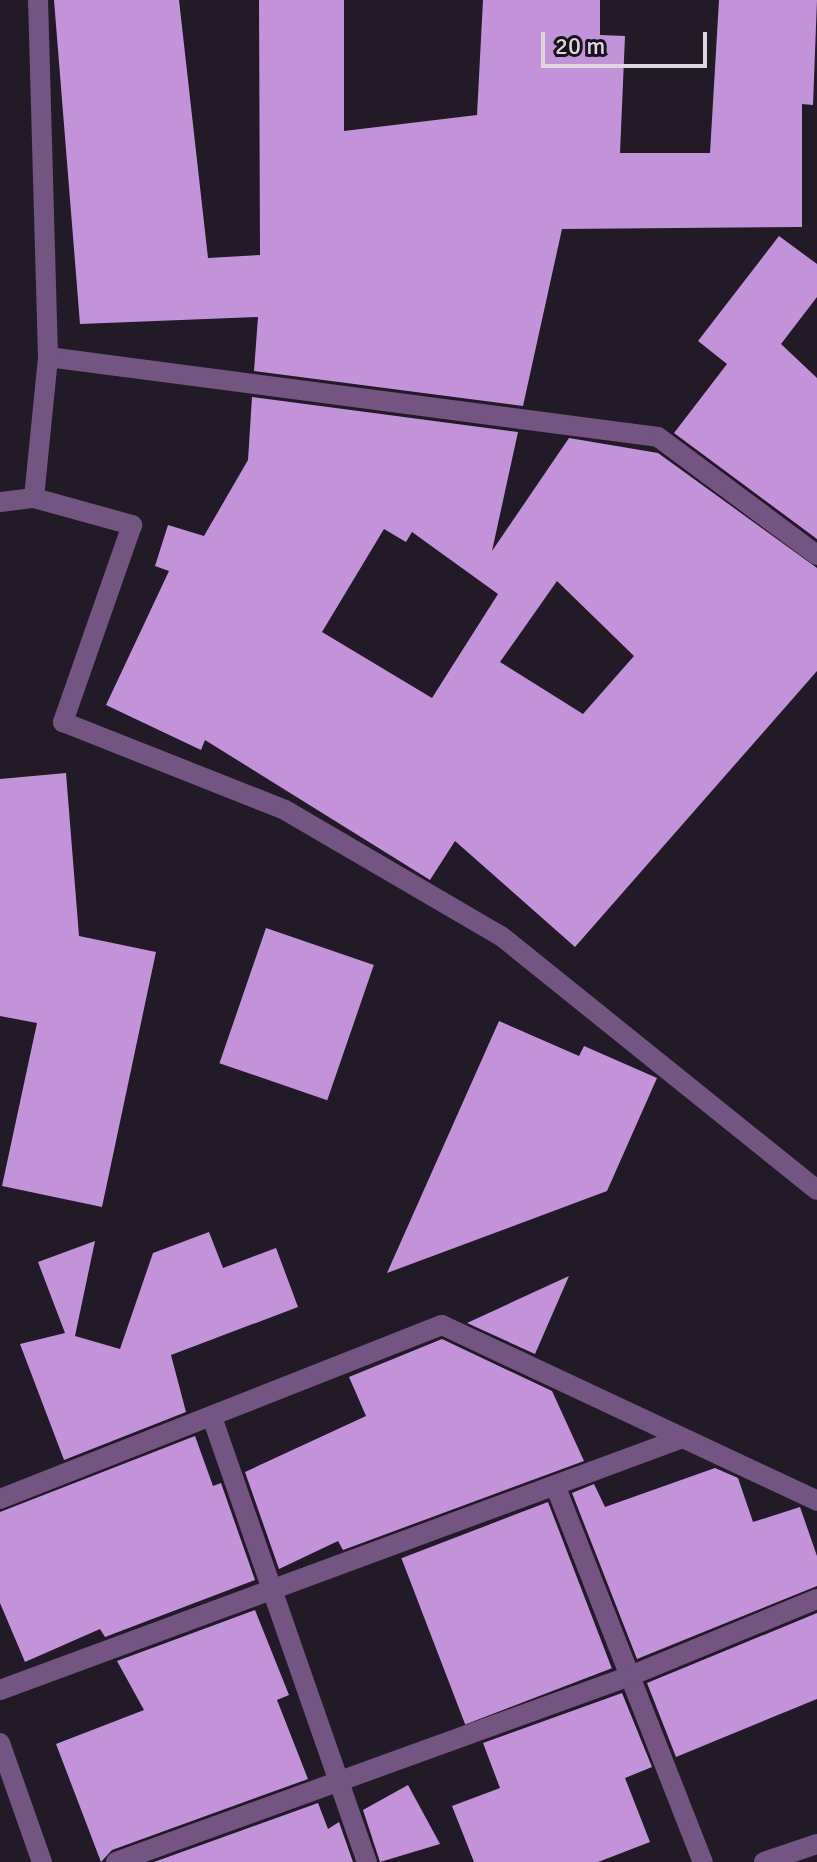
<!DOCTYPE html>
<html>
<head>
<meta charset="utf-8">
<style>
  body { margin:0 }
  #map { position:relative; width:817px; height:1862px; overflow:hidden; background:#231a27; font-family:Signika,sans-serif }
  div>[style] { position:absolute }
  .building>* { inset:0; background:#c393da; transform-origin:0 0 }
  .minor>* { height:20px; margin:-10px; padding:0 10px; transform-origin:10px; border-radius:10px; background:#745582 }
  span { translate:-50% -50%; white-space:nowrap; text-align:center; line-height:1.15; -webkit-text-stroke:8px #19111d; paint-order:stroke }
  .scale { position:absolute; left:541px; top:32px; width:166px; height:36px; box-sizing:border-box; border:4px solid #dcd6df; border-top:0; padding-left:10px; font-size:24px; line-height:28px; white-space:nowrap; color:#dcd6df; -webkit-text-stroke:6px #19111d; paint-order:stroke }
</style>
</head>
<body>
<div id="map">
  <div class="building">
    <i style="clip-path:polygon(54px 0,179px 0,208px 258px,260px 255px,259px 0,344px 0,344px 131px,477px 115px,483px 0,600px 0,600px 35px,625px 36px,620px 153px,710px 153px,719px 0,817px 0,813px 105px,802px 104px,802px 227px,562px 229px,523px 406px,254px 371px,258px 317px,80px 324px)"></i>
    <i style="clip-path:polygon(779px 236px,817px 264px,817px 297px,781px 344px,817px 378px,817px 539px,674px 433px,727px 364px,698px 341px)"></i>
    <i style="clip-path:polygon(evenodd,252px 397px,518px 432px,492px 551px,569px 438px,658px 453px,817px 568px,817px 671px,575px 947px,455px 841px,430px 880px,205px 740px,201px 750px,106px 705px,169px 571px,155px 566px,168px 525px,204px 536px,248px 460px,252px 397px,384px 529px,406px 542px,412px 532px,498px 594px,432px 698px,322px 632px,384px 529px,252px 397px,557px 581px,634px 656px,583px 714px,500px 662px,557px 581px)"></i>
    <i style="clip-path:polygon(66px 773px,79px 936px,156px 952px,102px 1207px,2px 1186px,37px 1023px,0 1016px,0 779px)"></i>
    <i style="left:266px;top:928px;width:114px;height:143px;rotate:19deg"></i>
    <i style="clip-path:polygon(499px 1021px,579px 1056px,584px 1046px,657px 1078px,607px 1191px,387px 1273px)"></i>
    <i style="clip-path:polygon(209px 1232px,223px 1268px,276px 1248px,298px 1307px,171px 1355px,186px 1412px,64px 1460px,20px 1344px,65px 1333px,38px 1262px,95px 1241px,75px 1336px,120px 1349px,153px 1253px)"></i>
    <i style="clip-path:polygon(569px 1276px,535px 1354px,467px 1323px)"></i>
    <i style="clip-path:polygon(442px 1339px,552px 1391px,584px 1461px,343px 1550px,338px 1541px,279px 1569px,245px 1472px,366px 1416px,349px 1377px)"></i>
    <i style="clip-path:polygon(195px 1436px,213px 1486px,221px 1483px,255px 1580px,105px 1637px,100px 1629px,25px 1662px,0 1603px,0 1512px)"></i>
    <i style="clip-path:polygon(715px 1468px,738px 1478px,753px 1522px,800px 1507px,817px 1556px,817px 1586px,637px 1659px,572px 1493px,594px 1484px,605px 1507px)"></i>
    <i style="left:548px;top:1502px;width:178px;height:157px;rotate:69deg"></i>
    <i style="clip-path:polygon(255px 1610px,289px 1695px,277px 1700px,308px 1779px,112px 1850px,101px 1862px,56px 1744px,144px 1710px,117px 1661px)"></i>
    <i style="clip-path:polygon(817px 1613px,817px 1699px,676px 1757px,647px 1683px)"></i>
    <i style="clip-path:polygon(622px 1693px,652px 1767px,625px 1778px,650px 1842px,598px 1862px,474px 1862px,452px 1806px,500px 1788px,483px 1743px)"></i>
    <i style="clip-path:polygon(408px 1785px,440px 1844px,380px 1862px,363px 1810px)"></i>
    <i style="clip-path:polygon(318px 1803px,328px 1829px,339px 1822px,353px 1862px,154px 1862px)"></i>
  </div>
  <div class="minor">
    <i style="left:48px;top:357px;width:615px;rotate:7.47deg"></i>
    <i style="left:658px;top:437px;width:198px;rotate:36.6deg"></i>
    <i style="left:34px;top:498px;width:102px;rotate:15.4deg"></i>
    <i style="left:132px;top:525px;width:209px;rotate:109.3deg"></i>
    <i style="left:63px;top:722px;width:239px;rotate:21.6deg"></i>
    <i style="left:285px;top:810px;width:250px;rotate:30.3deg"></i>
    <i style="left:501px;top:936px;width:405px;rotate:38.8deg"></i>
    <i style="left:0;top:502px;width:34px;rotate:-7deg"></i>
    <i style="left:34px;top:498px;width:142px;rotate:-84.3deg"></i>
    <i style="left:48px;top:357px;width:357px;rotate:-91.6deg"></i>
    <i style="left:213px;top:1420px;width:468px;rotate:70.8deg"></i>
    <i style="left:555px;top:1485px;width:405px;rotate:68.6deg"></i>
    <i style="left:0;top:1499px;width:475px;rotate:-21.5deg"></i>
    <i style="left:442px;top:1325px;width:414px;rotate:25.1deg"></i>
    <i style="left:0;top:1690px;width:725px;rotate:-20.26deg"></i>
    <i style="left:0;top:1743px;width:126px;rotate:70.6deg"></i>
    <i style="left:116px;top:1862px;width:547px;rotate:-19.89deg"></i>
    <i style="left:630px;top:1676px;width:202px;rotate:-22.4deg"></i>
    <i style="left:764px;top:1862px;width:56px;rotate:-18.8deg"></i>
  </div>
  <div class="scale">20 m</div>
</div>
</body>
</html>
